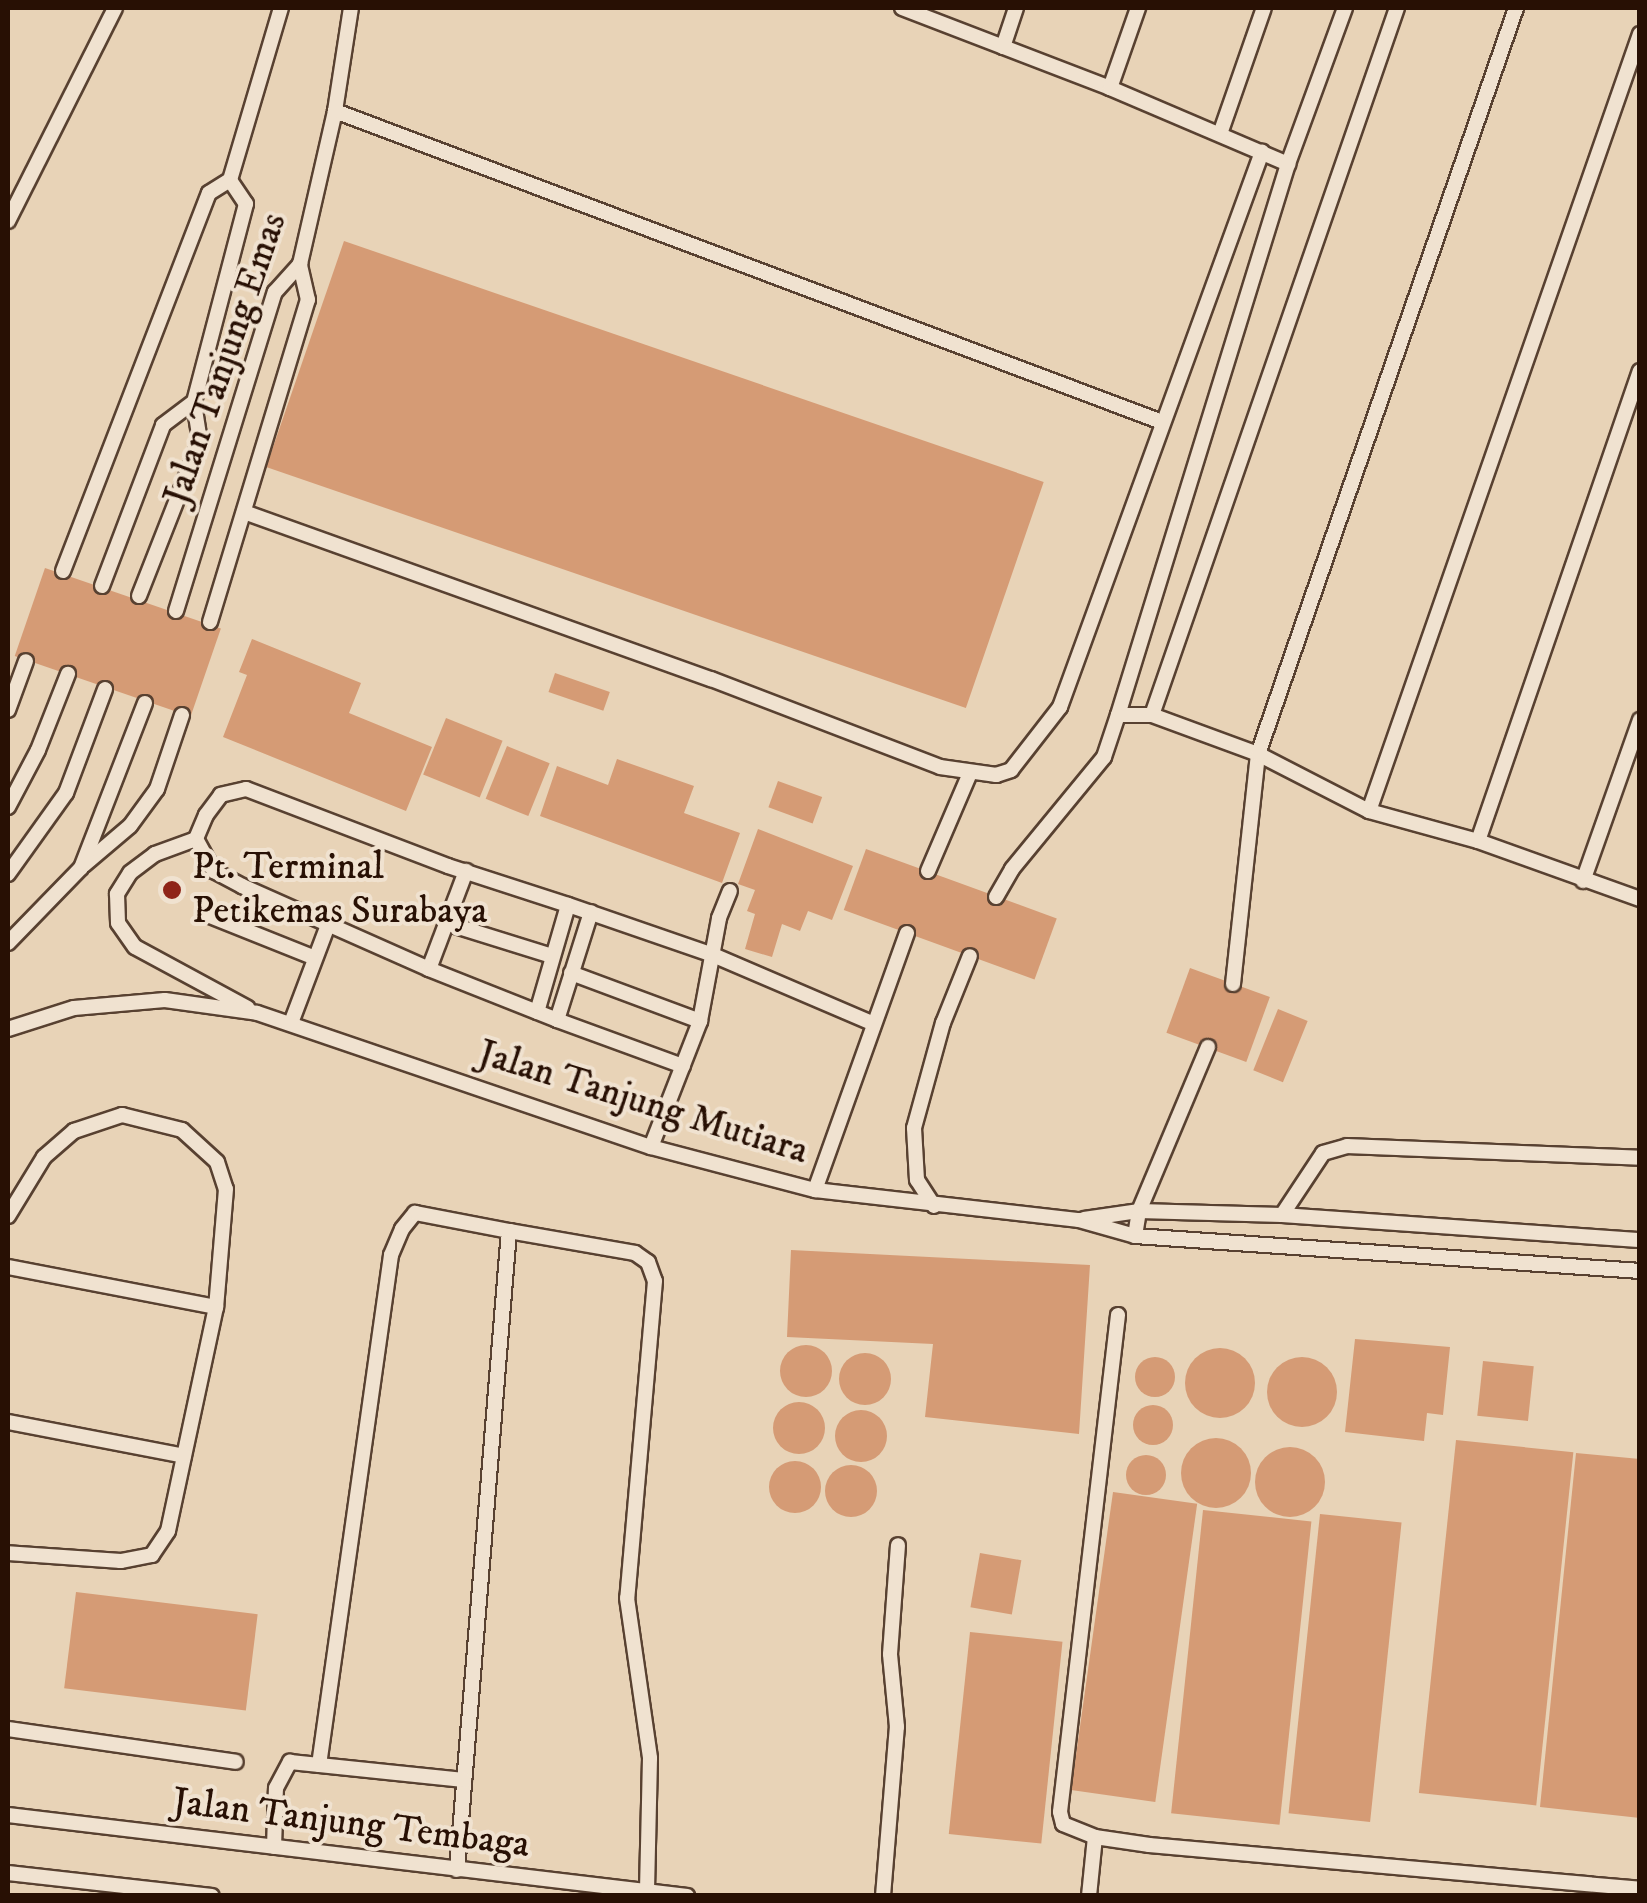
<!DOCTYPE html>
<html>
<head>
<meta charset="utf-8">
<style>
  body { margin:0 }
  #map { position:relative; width:1647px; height:1903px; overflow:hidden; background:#e8d3b7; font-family:"IM FELL DW Pica",serif }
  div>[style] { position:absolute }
  .building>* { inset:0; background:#d59b75; transform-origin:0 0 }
  .round { border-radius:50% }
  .roads { filter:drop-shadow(2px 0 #584131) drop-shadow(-2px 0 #584131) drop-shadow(0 2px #584131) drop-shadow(0 -2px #584131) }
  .service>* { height:14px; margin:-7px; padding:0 7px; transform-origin:7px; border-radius:7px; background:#f0e2d0 }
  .dots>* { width:28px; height:28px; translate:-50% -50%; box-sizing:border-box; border:5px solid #f0e2d0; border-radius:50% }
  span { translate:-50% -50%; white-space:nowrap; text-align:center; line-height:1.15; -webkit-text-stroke:8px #f0e2d0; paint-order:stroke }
  .street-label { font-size:38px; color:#281004 }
  .poi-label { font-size:38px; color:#281004 }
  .left { translate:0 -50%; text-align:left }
  .frame { position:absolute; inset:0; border:10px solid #281004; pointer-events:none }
</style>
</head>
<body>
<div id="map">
  <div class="building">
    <i style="left:344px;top:241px;width:740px;height:239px;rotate:19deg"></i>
    <i style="left:45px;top:568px;width:186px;height:93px;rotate:19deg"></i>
    <i style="clip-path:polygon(252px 639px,361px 683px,349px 713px,432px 747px,406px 811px,223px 737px,247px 675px,239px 672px)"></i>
    <i style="left:555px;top:673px;width:58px;height:20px;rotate:19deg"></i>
    <i style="left:446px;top:718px;width:61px;height:61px;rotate:22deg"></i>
    <i style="left:507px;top:746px;width:46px;height:57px;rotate:22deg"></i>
    <i style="clip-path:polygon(617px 759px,694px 786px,684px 813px,740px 833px,722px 883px,540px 816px,557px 766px,608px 785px)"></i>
    <i style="left:778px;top:781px;width:47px;height:28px;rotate:20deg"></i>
    <i style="clip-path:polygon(758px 829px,853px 866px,832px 920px,808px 911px,800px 931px,782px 924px,772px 957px,745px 949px,755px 914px,747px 911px,755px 890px,738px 884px)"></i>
    <i style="left:866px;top:849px;width:203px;height:65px;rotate:20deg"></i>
    <i style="left:1190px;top:968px;width:85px;height:69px;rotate:20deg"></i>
    <i style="left:1278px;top:1009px;width:32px;height:66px;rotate:22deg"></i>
    <i style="clip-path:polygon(791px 1250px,1090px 1265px,1079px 1434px,925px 1417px,933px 1344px,787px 1337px)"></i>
    <i style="clip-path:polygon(1355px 1339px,1450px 1347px,1443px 1415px,1427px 1413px,1424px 1441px,1345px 1432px)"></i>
    <i class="round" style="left:780px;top:1345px;width:52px;height:52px"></i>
    <i class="round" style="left:1185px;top:1348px;width:70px;height:70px"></i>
    <i class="round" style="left:839px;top:1353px;width:52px;height:52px"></i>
    <i class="round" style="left:1267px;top:1357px;width:70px;height:70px"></i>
    <i class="round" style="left:1135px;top:1357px;width:40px;height:40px"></i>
    <i style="left:1483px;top:1361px;width:51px;height:55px;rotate:6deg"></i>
    <i class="round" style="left:773px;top:1402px;width:52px;height:52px"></i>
    <i class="round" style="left:1133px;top:1405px;width:40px;height:40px"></i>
    <i class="round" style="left:835px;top:1410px;width:52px;height:52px"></i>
    <i class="round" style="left:1181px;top:1438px;width:70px;height:70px"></i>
    <i style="left:1456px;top:1440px;width:118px;height:355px;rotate:6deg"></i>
    <i class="round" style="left:1255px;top:1447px;width:70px;height:70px"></i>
    <i style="clip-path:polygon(1576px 1453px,1640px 1459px,1640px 1818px,1540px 1807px)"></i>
    <i class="round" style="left:1126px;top:1455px;width:40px;height:40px"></i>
    <i class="round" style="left:769px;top:1461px;width:52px;height:52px"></i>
    <i class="round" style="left:825px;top:1465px;width:52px;height:52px"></i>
    <i style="left:1113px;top:1492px;width:85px;height:301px;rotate:8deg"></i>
    <i style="left:1203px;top:1510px;width:109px;height:305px;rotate:6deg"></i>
    <i style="left:1320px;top:1514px;width:82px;height:301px;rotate:6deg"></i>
    <i style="left:980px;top:1553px;width:42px;height:55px;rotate:10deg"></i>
    <i style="left:76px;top:1592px;width:183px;height:97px;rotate:7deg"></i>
    <i style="left:970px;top:1632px;width:93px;height:203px;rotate:6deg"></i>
  </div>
  <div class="roads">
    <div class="service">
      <i style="left:902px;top:8px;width:223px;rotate:21deg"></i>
      <i style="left:1110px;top:88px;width:194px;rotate:23.1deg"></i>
      <i style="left:1345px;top:8px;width:166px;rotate:110.1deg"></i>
      <i style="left:1288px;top:164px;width:577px;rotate:107.15deg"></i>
      <i style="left:1118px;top:715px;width:34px"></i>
      <i style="left:1152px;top:715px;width:113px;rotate:20.2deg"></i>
      <i style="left:1258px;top:754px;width:125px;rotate:27.2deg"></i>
      <i style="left:1369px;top:811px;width:113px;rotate:15.4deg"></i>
      <i style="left:1478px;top:841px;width:172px;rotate:19.7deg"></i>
      <i style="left:1003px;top:47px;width:41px;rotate:-71.6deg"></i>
      <i style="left:1110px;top:88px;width:85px;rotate:-70.7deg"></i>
      <i style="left:335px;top:111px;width:884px;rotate:20.61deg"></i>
      <i style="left:1220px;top:134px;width:133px;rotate:-70.8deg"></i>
      <i style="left:8px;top:221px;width:238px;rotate:-63.3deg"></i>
      <i style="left:244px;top:512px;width:496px;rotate:19.7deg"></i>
      <i style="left:711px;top:679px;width:245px;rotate:21deg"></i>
      <i style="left:940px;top:767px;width:57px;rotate:8.1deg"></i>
      <i style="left:996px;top:775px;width:16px;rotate:-18deg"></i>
      <i style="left:1011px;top:770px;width:80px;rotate:-52.1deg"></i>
      <i style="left:1060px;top:707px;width:591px;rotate:-70deg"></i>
      <i style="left:63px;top:571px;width:405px;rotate:-68.9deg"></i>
      <i style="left:209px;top:193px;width:25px;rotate:-32deg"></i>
      <i style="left:230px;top:180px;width:179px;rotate:-73.5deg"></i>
      <i style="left:102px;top:586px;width:172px;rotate:-69.2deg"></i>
      <i style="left:163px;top:425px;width:39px;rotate:-37deg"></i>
      <i style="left:194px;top:402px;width:205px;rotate:-75.3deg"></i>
      <i style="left:246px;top:204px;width:29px;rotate:-124deg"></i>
      <i style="left:139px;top:596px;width:167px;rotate:-68.5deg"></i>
      <i style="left:200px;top:441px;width:39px;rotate:-99deg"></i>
      <i style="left:176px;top:611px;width:334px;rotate:-72.8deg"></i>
      <i style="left:275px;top:292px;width:38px;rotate:-48deg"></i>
      <i style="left:300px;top:264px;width:157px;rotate:-77.1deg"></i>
      <i style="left:335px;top:111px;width:104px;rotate:-81.2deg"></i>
      <i style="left:210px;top:622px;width:337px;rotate:-73.1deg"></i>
      <i style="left:308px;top:300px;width:37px;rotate:-103deg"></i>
      <i style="left:8px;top:710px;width:52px;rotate:-69.8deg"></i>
      <i style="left:1152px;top:715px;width:748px;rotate:-70.89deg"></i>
      <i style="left:8px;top:807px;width:64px;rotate:-62.2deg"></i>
      <i style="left:38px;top:750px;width:82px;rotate:-68.5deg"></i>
      <i style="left:1369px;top:811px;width:823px;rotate:-70.77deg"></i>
      <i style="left:196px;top:839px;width:44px;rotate:159.9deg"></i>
      <i style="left:155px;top:854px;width:31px;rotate:143deg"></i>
      <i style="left:130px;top:873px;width:25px;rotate:122deg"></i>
      <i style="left:117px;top:894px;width:29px;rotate:88deg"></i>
      <i style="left:118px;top:923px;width:29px;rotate:55deg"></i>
      <i style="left:135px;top:947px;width:128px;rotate:28.4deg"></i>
      <i style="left:1478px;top:841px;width:497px;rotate:-71deg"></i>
      <i style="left:84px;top:865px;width:60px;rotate:-40.3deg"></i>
      <i style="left:130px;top:826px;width:46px;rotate:-53.9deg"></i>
      <i style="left:157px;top:789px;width:78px;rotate:-71.3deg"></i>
      <i style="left:928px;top:871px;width:107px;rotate:-66.8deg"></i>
      <i style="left:8px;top:874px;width:100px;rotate:-54.4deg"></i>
      <i style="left:66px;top:793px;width:111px;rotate:-69.4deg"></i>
      <i style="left:1583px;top:881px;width:171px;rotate:-70.5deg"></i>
      <i style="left:996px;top:897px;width:32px;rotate:-60deg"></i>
      <i style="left:1012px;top:869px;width:145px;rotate:-50.6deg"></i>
      <i style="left:1104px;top:757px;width:44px;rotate:-71.6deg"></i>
      <i style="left:568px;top:905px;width:153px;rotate:19deg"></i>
      <i style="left:713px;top:955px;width:175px;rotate:23.2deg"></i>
      <i style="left:205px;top:914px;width:118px;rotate:21.8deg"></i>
      <i style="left:446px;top:923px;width:111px;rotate:17.3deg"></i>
      <i style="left:8px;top:943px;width:105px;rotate:-45.8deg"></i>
      <i style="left:81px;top:868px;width:177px;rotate:-68.8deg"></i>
      <i style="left:429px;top:969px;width:105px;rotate:-69.3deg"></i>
      <i style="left:571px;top:973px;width:138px;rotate:20.4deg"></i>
      <i style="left:1233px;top:984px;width:231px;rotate:-83.8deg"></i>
      <i style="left:1258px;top:754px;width:789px;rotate:-70.92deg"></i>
      <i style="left:537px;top:1012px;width:111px;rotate:-73.8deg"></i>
      <i style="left:568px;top:905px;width:126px;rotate:-162deg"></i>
      <i style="left:448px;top:866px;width:216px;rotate:-159.1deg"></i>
      <i style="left:246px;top:789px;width:26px;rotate:167deg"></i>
      <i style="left:221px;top:795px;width:25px;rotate:127deg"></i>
      <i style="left:206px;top:815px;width:26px;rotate:113deg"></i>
      <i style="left:196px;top:839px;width:37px;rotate:61deg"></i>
      <i style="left:214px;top:871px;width:32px;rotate:28deg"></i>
      <i style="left:242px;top:886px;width:205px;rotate:23.9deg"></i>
      <i style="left:429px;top:969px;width:138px;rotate:21.7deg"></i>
      <i style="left:557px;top:1020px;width:134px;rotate:20.1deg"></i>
      <i style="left:557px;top:1020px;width:113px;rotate:-72.5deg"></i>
      <i style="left:291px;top:1023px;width:105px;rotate:-69.3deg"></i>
      <i style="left:8px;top:1029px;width:69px;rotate:-17.7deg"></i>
      <i style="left:74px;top:1008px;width:91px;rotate:-5deg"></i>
      <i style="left:165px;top:1000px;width:93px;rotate:8deg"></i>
      <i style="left:257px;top:1013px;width:416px;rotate:18.8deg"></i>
      <i style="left:651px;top:1147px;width:170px;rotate:14.7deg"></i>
      <i style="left:815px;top:1190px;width:266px;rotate:6.5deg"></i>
      <i style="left:1079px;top:1220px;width:58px;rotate:15.9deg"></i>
      <i style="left:1135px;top:1236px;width:506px;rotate:3.96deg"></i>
      <i style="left:651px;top:1147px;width:135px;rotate:-68.7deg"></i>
      <i style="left:700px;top:1021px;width:105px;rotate:-79.5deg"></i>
      <i style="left:719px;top:918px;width:29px;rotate:-68deg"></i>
      <i style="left:815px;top:1190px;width:273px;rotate:-70.3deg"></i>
      <i style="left:934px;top:1206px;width:31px;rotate:-123deg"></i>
      <i style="left:917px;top:1180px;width:52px;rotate:-93.3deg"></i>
      <i style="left:914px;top:1128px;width:109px;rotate:-74.6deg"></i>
      <i style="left:943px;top:1023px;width:72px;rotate:-68.1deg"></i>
      <i style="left:1282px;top:1215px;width:74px;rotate:-56.5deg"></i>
      <i style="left:1323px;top:1153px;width:25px;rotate:-16deg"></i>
      <i style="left:1347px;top:1146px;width:293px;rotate:2.3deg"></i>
      <i style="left:8px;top:1216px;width:69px;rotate:-58.6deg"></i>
      <i style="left:44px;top:1157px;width:40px;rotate:-41deg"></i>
      <i style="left:74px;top:1131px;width:51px;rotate:-18.4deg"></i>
      <i style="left:122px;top:1115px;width:62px;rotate:14deg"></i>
      <i style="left:182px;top:1130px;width:47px;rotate:42.4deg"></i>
      <i style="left:217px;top:1162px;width:28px;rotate:72deg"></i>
      <i style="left:226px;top:1189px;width:118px;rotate:94.8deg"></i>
      <i style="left:216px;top:1307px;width:229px;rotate:102.1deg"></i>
      <i style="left:168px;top:1531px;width:29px;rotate:124deg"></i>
      <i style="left:152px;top:1555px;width:32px;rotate:169deg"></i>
      <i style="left:121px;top:1561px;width:113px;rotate:-176deg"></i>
      <i style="left:1084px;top:1219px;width:56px;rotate:-8.3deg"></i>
      <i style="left:1139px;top:1211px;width:143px;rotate:1.6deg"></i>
      <i style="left:1282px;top:1215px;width:359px;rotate:4deg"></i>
      <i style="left:509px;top:1231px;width:128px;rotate:9.9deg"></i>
      <i style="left:635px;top:1253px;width:16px;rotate:35deg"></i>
      <i style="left:648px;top:1262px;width:20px;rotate:70deg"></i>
      <i style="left:655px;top:1281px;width:318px;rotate:95deg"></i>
      <i style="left:627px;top:1598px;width:162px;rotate:81.8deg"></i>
      <i style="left:650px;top:1758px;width:133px;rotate:91.3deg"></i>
      <i style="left:1135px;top:1236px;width:25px;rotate:-81deg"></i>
      <i style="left:1139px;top:1211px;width:178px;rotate:-67.2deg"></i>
      <i style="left:8px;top:1267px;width:212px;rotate:10.9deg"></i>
      <i style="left:1118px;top:1315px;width:500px;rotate:96.66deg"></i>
      <i style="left:1060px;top:1812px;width:12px;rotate:76deg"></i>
      <i style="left:1063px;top:1824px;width:35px;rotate:22deg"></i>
      <i style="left:1095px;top:1837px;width:55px;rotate:8.4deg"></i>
      <i style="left:1149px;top:1845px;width:493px;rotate:5.1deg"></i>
      <i style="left:8px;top:1422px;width:179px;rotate:10.9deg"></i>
      <i style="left:8px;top:1729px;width:230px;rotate:8.2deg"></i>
      <i style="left:319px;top:1765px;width:515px;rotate:-81.96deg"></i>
      <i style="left:391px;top:1255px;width:28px;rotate:-67deg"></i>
      <i style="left:402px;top:1229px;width:21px;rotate:-51deg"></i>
      <i style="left:415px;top:1213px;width:96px;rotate:10.8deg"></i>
      <i style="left:509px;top:1231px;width:641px;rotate:94.65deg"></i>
      <i style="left:8px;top:1815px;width:684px;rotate:6.8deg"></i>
      <i style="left:274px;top:1847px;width:59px;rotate:-88.1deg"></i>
      <i style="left:276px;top:1788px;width:30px;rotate:-62deg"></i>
      <i style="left:290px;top:1762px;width:175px;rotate:5.9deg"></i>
      <i style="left:8px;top:1873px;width:205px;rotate:6.4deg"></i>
      <i style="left:883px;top:1896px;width:170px;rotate:-85.3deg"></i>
      <i style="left:897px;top:1727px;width:73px;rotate:-95.5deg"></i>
      <i style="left:890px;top:1654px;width:109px;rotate:-85.8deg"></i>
      <i style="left:1089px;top:1896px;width:59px;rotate:-84.2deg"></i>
    </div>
  </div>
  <div class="dots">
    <i style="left:172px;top:890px;background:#8f2418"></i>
  </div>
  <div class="street-label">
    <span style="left:226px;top:359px;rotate:-71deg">Jalan Tanjung Emas</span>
    <span style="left:643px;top:1103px;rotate:17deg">Jalan Tanjung Mutiara</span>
    <span style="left:351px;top:1824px;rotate:7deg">Jalan Tanjung Tembaga</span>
  </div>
  <div class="poi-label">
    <span class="left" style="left:192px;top:890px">Pt. Terminal<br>Petikemas Surabaya</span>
  </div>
  <div class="frame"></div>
</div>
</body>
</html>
